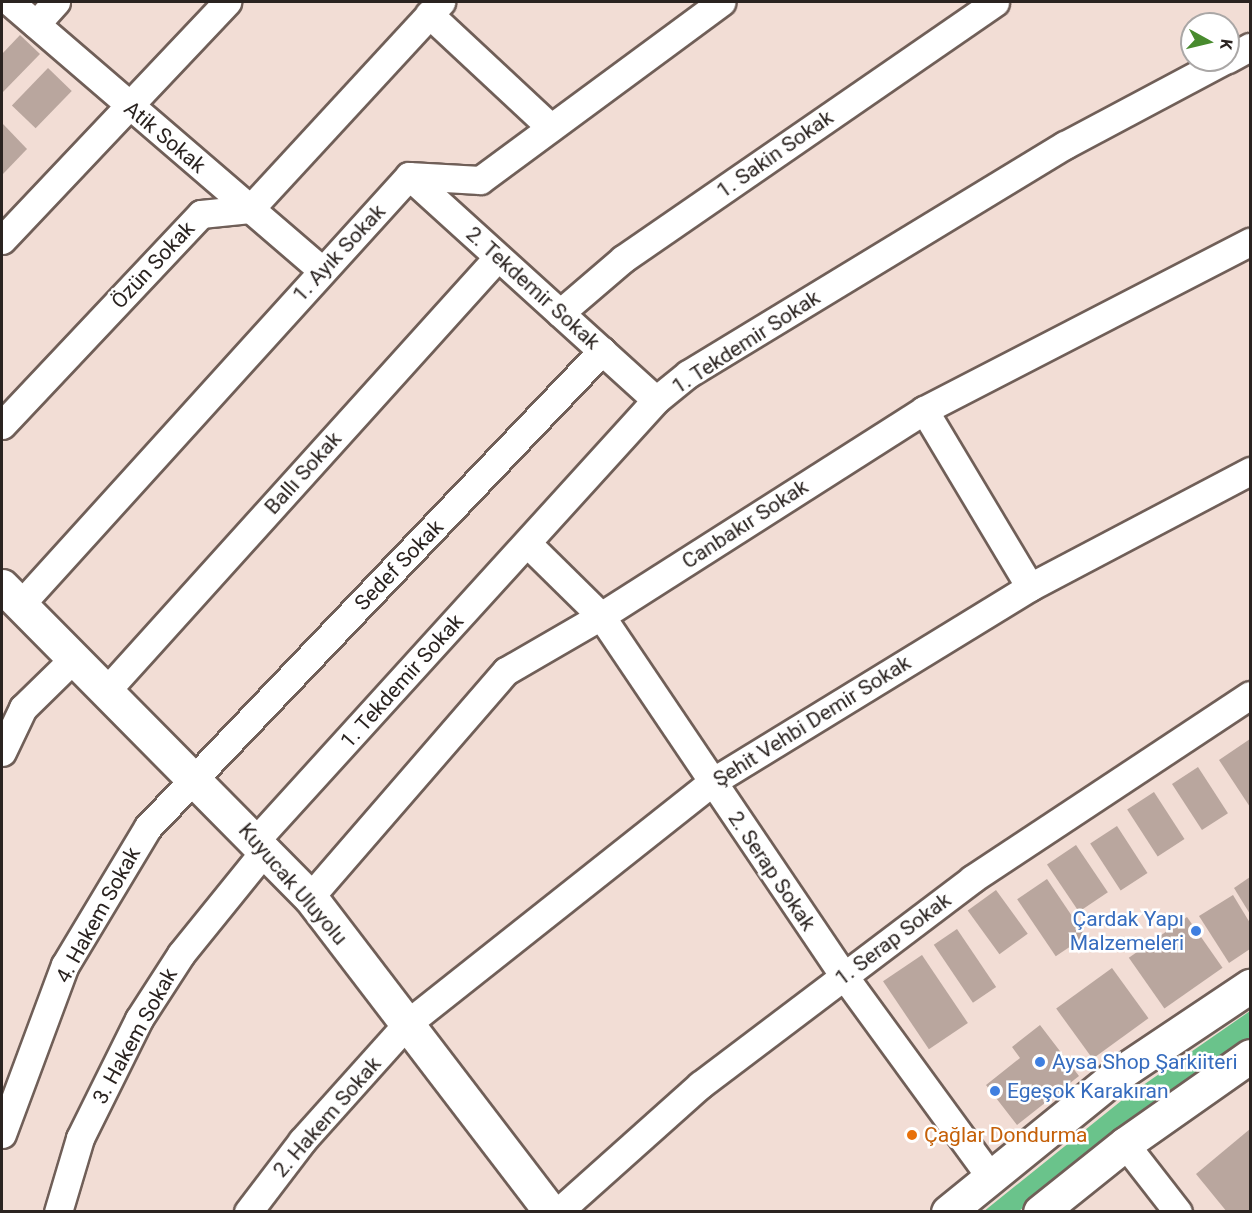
<!DOCTYPE html>
<html>
<head>
<meta charset="utf-8">
<style>
  body { margin:0 }
  #map { position:relative; width:1252px; height:1213px; overflow:hidden; background:#f2ddd5; font-family:Roboto,sans-serif }
  div>[style] { position:absolute }
  .forest>* { inset:0; background:#6ac38b }
  .building>* { inset:0; background:#b9a69e; transform-origin:0 0 }
  .roads { filter:drop-shadow(2px 0 #705f58) drop-shadow(-2px 0 #705f58) drop-shadow(0 2px #705f58) drop-shadow(0 -2px #705f58) }
  .street>* { height:27px; margin:-13.5px; padding:0 13.5px; transform-origin:13.5px; border-radius:13.5px; background:#fff }
  .secondary>* { height:33px; margin:-16.5px; padding:0 16.5px; transform-origin:16.5px; border-radius:16.5px; background:#fff }
  .dots>* { width:16px; height:16px; translate:-50% -50%; box-sizing:border-box; border:3px solid #fff; border-radius:50% }
  span { translate:-50% -50%; white-space:nowrap; text-align:center; line-height:1.15; -webkit-text-stroke:5px #fff; paint-order:stroke }
  .street-label { font-size:21px; color:#2a2320 }
  .shop-label { font-size:21px; color:#366cbe }
  .right { translate:-100% -50%; text-align:right }
  .left { translate:0 -50%; text-align:left }
  .food-label { font-size:21px; color:#c56008 }
  .frame { position:absolute; inset:0; border:3px solid #2a2320; pointer-events:none }
  .north { position:absolute; left:1180px; top:12px; width:60px; height:60px; box-sizing:border-box; background:#fff; border:2px solid #aaa7a6; border-radius:50%; rotate:98deg; font-size:16px; font-weight:700; line-height:24px; text-align:center; color:#2a2320 }
  .north::after { content:''; display:block; margin:auto; width:21px; height:27px; background:#488b2e; clip-path:polygon(50% 0,100% 100%,50% 72%,0 100%) }
</style>
</head>
<body>
<div id="map">
  <div class="forest">
    <i style="clip-path:polygon(1250px 1011px,1250px 1040px,1131px 1123px,1019px 1211px,983px 1212px,1126px 1097px)"></i>
  </div>
  <div class="building">
    <i style="clip-path:polygon(20px 35px,40px 54px,2px 93px,2px 54px)"></i>
    <i style="left:48px;top:68px;width:33px;height:52px;rotate:44deg"></i>
    <i style="clip-path:polygon(3px 124px,27px 149px,2px 175px,2px 126px)"></i>
    <i style="clip-path:polygon(1250px 739px,1250px 807px,1219px 760px)"></i>
    <i style="left:1198px;top:767px;width:55px;height:31px;rotate:57deg"></i>
    <i style="left:1154px;top:792px;width:56px;height:32px;rotate:57deg"></i>
    <i style="left:1117px;top:826px;width:56px;height:32px;rotate:57deg"></i>
    <i style="left:1076px;top:845px;width:57px;height:35px;rotate:56deg"></i>
    <i style="clip-path:polygon(1250px 877px,1250px 914px,1234px 888px)"></i>
    <i style="left:1047px;top:879px;width:69px;height:36px;rotate:56deg"></i>
    <i style="left:996px;top:890px;width:54px;height:35px;rotate:54deg"></i>
    <i style="clip-path:polygon(1233px 895px,1250px 923px,1250px 949px,1229px 963px,1199px 916px)"></i>
    <i style="left:1187px;top:917px;width:62px;height:71px;rotate:55deg"></i>
    <i style="left:957px;top:929px;width:70px;height:28px;rotate:56deg"></i>
    <i style="left:922px;top:955px;width:82px;height:47px;rotate:56deg"></i>
    <i style="left:1112px;top:968px;width:62px;height:69px;rotate:54deg"></i>
    <i style="clip-path:polygon(1040px 1025px,1079px 1076px,1017px 1125px,986px 1085px,1020px 1058px,1012px 1047px)"></i>
    <i style="clip-path:polygon(1250px 1129px,1250px 1212px,1227px 1212px,1196px 1174px)"></i>
  </div>
  <div class="roads">
    <div class="street">
      <i style="left:10px;top:2px;width:411px;rotate:40.7deg"></i>
      <i style="left:429px;top:14px;width:166px;rotate:43deg"></i>
      <i style="left:36px;top:24px;width:30px;rotate:-48deg"></i>
      <i style="left:1228px;top:59px;width:25px;rotate:-29deg"></i>
      <i style="left:409px;top:176px;width:333px;rotate:42.2deg"></i>
      <i style="left:2px;top:240px;width:328px;rotate:-46.6deg"></i>
      <i style="left:560px;top:313px;width:83px;rotate:-40.6deg"></i>
      <i style="left:623px;top:259px;width:452px;rotate:-34.6deg"></i>
      <i style="left:924px;top:410px;width:206px;rotate:59.1deg"></i>
      <i style="left:2px;top:425px;width:290px;rotate:-46.7deg"></i>
      <i style="left:201px;top:214px;width:49px;rotate:-5.8deg"></i>
      <i style="left:250px;top:209px;width:282px;rotate:-47.3deg"></i>
      <i style="left:527px;top:543px;width:104px;rotate:44.6deg"></i>
      <i style="left:601px;top:616px;width:434px;rotate:56deg"></i>
      <i style="left:844px;top:976px;width:246px;rotate:53.9deg"></i>
      <i style="left:20px;top:605px;width:579px;rotate:-47.8deg"></i>
      <i style="left:409px;top:176px;width:71px;rotate:3.2deg"></i>
      <i style="left:480px;top:180px;width:300px;rotate:-36.4deg"></i>
      <i style="left:107px;top:690px;width:583px;rotate:-47.92deg"></i>
      <i style="left:2px;top:752px;width:49px;rotate:-64.5deg"></i>
      <i style="left:23px;top:708px;width:71px;rotate:-44.4deg"></i>
      <i style="left:257px;top:839px;width:593px;rotate:-47.73deg"></i>
      <i style="left:656px;top:400px;width:41px;rotate:-39.1deg"></i>
      <i style="left:688px;top:374px;width:441px;rotate:-31.3deg"></i>
      <i style="left:1065px;top:145px;width:181px;rotate:-28deg"></i>
      <i style="left:310px;top:897px;width:299px;rotate:-49.1deg"></i>
      <i style="left:506px;top:671px;width:110px;rotate:-30.1deg"></i>
      <i style="left:601px;top:616px;width:383px;rotate:-32.5deg"></i>
      <i style="left:924px;top:410px;width:367px;rotate:-27.3deg"></i>
      <i style="left:2px;top:1134px;width:180px;rotate:-69.6deg"></i>
      <i style="left:65px;top:965px;width:161px;rotate:-59deg"></i>
      <i style="left:148px;top:827px;width:658px;rotate:-46.36deg"></i>
      <i style="left:1125px;top:1144px;width:86px;rotate:52.1deg"></i>
      <i style="left:58px;top:1212px;width:77px;rotate:-73.4deg"></i>
      <i style="left:80px;top:1138px;width:133px;rotate:-63.6deg"></i>
      <i style="left:139px;top:1019px;width:77px;rotate:-57.1deg"></i>
      <i style="left:181px;top:954px;width:135px;rotate:-51deg"></i>
      <i style="left:248px;top:1212px;width:89px;rotate:-52.7deg"></i>
      <i style="left:302px;top:1141px;width:159px;rotate:-48.1deg"></i>
      <i style="left:408px;top:1023px;width:388px;rotate:-38.4deg"></i>
      <i style="left:712px;top:782px;width:373px;rotate:-31.5deg"></i>
      <i style="left:1030px;top:587px;width:249px;rotate:-27.8deg"></i>
      <i style="left:558px;top:1212px;width:191px;rotate:-41.8deg"></i>
      <i style="left:700px;top:1085px;width:341px;rotate:-37.1deg"></i>
      <i style="left:972px;top:879px;width:333px;rotate:-33.5deg"></i>
    </div>
    <div class="secondary">
      <i style="left:2px;top:586px;width:438px;rotate:45.3deg"></i>
      <i style="left:310px;top:897px;width:397px;rotate:52.6deg"></i>
      <i style="left:948px;top:1212px;width:214px;rotate:-39.1deg"></i>
      <i style="left:1114px;top:1077px;width:164px;rotate:-33.8deg"></i>
      <i style="left:1040px;top:1212px;width:109px;rotate:-38.7deg"></i>
      <i style="left:1125px;top:1144px;width:153px;rotate:-35.1deg"></i>
    </div>
  </div>
  <div class="dots">
    <i style="left:1196px;top:931px;background:#3f7fe0"></i>
    <i style="left:1040px;top:1062px;background:#3f7fe0"></i>
    <i style="left:995px;top:1091px;background:#3f7fe0"></i>
    <i style="left:912px;top:1135px;background:#e8710a"></i>
  </div>
  <div class="street-label">
    <span style="left:165px;top:137px;rotate:40deg">Atik Sokak</span>
    <span style="left:775px;top:154px;rotate:-35deg">1. Sakin Sokak</span>
    <span style="left:339px;top:253px;rotate:-47deg">1. Ayık Sokak</span>
    <span style="left:153px;top:265px;rotate:-47deg">Özün Sokak</span>
    <span style="left:533px;top:288px;rotate:42deg">2. Tekdemir Sokak</span>
    <span style="left:746px;top:342px;rotate:-33deg">1. Tekdemir Sokak</span>
    <span style="left:303px;top:473px;rotate:-48deg">Ballı Sokak</span>
    <span style="left:745px;top:524px;rotate:-33deg">Canbakır Sokak</span>
    <span style="left:399px;top:565px;rotate:-46deg">Sedef Sokak</span>
    <span style="left:402px;top:681px;rotate:-48deg">1. Tekdemir Sokak</span>
    <span style="left:812px;top:721px;rotate:-32deg">Şehit Vehbi Demir Sokak</span>
    <span style="left:772px;top:871px;rotate:56deg">2. Serap Sokak</span>
    <span style="left:293px;top:884px;rotate:49deg">Kuyucak Uluyolu</span>
    <span style="left:98px;top:915px;rotate:-61deg">4. Hakem Sokak</span>
    <span style="left:893px;top:939px;rotate:-37deg">1. Serap Sokak</span>
    <span style="left:135px;top:1036px;rotate:-61deg">3. Hakem Sokak</span>
    <span style="left:327px;top:1117px;rotate:-49deg">2. Hakem Sokak</span>
  </div>
  <div class="shop-label">
    <span class="right" style="left:1184px;top:931px">Çardak Yapı<br>Malzemeleri</span>
    <span class="left" style="left:1052px;top:1062px">Aysa Shop Şarkiiteri</span>
    <span class="left" style="left:1007px;top:1091px">Egeşok Karakıran</span>
  </div>
  <div class="food-label">
    <span class="left" style="left:924px;top:1135px">Çağlar Dondurma</span>
  </div>
  <div class="frame"></div>
  <div class="north">K</div>
</div>
</body>
</html>
